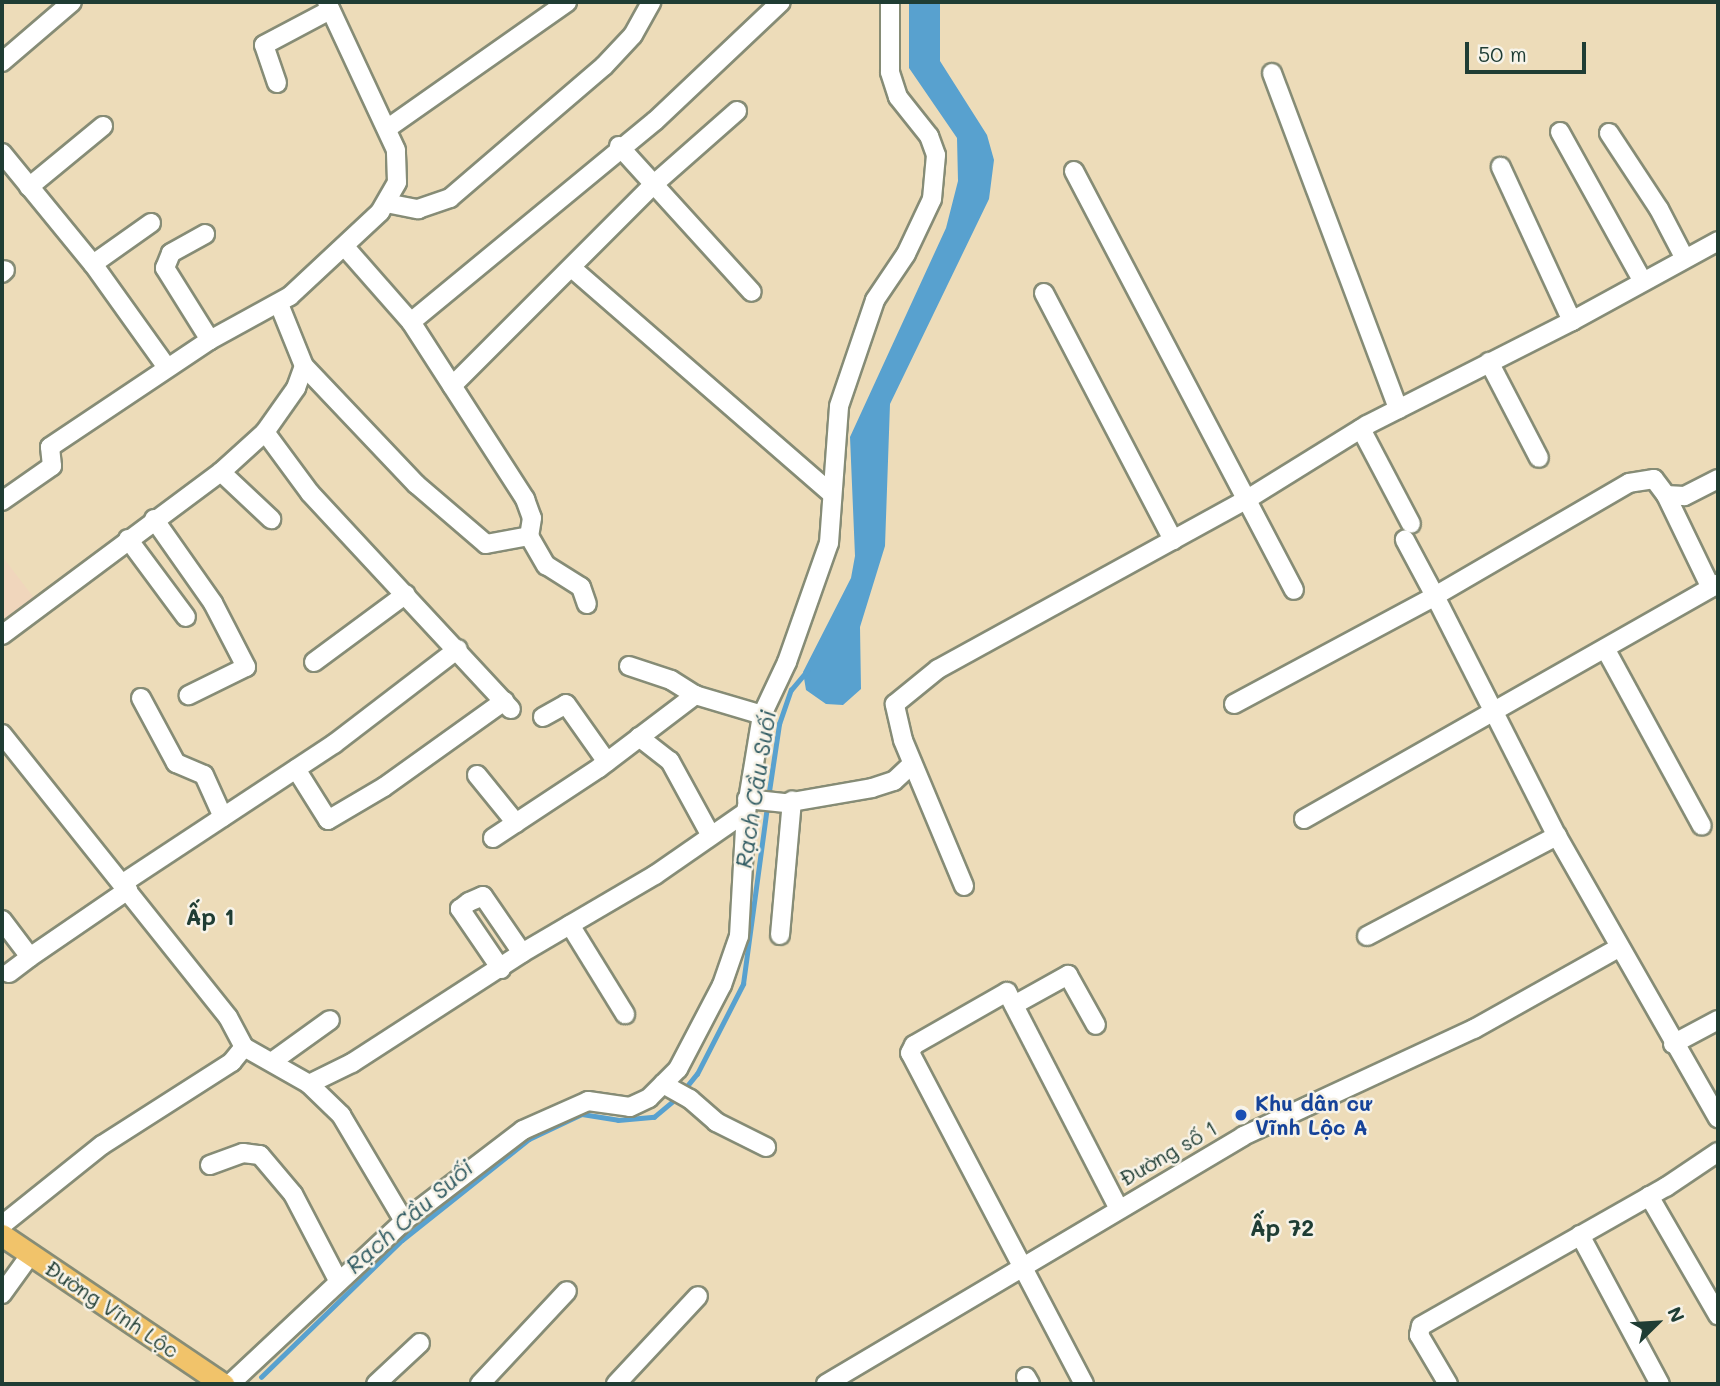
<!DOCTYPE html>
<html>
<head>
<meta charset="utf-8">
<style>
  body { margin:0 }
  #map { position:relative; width:1720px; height:1386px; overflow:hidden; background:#eddcb9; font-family:Mali,sans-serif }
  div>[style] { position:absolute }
  .built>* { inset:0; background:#f0d6bc }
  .water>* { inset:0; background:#58a1cf }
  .stream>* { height:4.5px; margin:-2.25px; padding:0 2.25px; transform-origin:2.25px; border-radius:2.25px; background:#58a1cf }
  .roads { filter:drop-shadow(2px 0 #868c76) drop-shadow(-2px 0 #868c76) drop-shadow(0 2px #868c76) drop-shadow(0 -2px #868c76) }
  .minor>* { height:18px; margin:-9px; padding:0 9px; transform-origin:9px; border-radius:9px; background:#fff }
  .major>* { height:21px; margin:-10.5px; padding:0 10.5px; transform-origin:10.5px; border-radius:10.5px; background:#f1c36a }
  .dots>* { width:19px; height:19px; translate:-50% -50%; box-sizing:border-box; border:4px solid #f7f3e8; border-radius:50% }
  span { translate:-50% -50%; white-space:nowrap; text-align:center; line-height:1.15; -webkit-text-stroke:5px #f7f3e8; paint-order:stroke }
  .transit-label { font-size:21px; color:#164399; font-weight:700 }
  .left { translate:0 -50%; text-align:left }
  .street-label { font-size:21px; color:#1f3d34 }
  .water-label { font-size:23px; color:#305b62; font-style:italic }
  .neighbourhood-label { font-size:23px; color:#1f3d34; font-weight:700 }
  .frame { position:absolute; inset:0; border:4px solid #1f3d34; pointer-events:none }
  .north { position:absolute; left:1622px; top:1288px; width:70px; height:70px; -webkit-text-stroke:5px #f7f3e8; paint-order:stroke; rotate:66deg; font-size:19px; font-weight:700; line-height:28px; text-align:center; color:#1f3d34 }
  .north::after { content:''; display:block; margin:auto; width:24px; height:32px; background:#1f3d34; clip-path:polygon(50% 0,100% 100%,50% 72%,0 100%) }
  .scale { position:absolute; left:1465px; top:42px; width:121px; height:32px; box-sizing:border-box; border:4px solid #1f3d34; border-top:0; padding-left:9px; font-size:21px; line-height:24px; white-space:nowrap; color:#1f3d34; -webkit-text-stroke:5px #f7f3e8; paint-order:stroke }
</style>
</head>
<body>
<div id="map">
  <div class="built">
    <i style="clip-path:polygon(2px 556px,37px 602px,2px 630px)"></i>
  </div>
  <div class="water">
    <i style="clip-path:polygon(909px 2px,940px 2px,940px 61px,987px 135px,994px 160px,989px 199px,890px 404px,885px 546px,860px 627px,861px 689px,843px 705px,826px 704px,806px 690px,803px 672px,851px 578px,855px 556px,850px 437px,946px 228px,958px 181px,957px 138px,909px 68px)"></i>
  </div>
  <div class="stream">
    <i style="left:768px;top:798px;width:75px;rotate:-81.5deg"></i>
    <i style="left:779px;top:724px;width:36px;rotate:-71deg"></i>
    <i style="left:791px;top:690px;width:25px;rotate:-50deg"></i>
    <i style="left:683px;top:1091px;width:22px;rotate:-51deg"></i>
    <i style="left:697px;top:1074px;width:101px;rotate:-62.9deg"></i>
    <i style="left:743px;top:984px;width:180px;rotate:-82.3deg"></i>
    <i style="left:261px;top:1377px;width:197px;rotate:-44.2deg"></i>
    <i style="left:402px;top:1240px;width:162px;rotate:-38.5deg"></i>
    <i style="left:529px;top:1139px;width:59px;rotate:-25.3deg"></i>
    <i style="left:582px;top:1114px;width:36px;rotate:9deg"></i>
    <i style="left:618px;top:1120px;width:36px;rotate:-5deg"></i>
    <i style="left:654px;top:1117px;width:30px;rotate:-40deg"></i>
  </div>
  <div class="roads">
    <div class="minor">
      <i style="left:2px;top:62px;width:92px;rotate:-40.6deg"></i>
      <i style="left:1272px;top:73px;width:359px;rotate:69.4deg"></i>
      <i style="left:277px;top:83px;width:40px;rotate:-108.9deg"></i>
      <i style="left:264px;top:45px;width:75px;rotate:-27.9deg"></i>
      <i style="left:388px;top:128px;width:219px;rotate:-35.1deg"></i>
      <i style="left:1560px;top:132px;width:169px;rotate:61deg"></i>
      <i style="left:1609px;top:133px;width:91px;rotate:56.7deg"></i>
      <i style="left:1659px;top:209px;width:54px;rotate:62.5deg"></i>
      <i style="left:619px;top:146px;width:197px;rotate:47.7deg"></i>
      <i style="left:2px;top:153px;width:144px;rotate:50.7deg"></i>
      <i style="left:93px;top:264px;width:125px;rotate:54.4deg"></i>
      <i style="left:1074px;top:171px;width:473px;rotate:62.3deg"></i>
      <i style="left:29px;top:187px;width:96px;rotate:-39.5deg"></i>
      <i style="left:386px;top:203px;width:33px;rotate:11deg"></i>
      <i style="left:418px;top:209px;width:34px;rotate:-19deg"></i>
      <i style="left:450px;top:198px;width:203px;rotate:-40.6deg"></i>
      <i style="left:604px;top:66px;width:42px;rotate:-46.9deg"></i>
      <i style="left:633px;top:35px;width:38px;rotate:-61deg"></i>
      <i style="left:345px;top:247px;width:100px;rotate:48.7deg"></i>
      <i style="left:411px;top:322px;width:211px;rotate:57.2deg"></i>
      <i style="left:525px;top:499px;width:20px;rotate:70deg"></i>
      <i style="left:532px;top:518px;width:18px;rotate:99deg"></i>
      <i style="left:529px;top:536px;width:34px;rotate:60deg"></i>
      <i style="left:546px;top:565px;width:41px;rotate:32.2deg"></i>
      <i style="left:581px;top:587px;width:18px;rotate:71deg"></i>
      <i style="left:93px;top:264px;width:71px;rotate:-35.3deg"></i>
      <i style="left:573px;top:269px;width:343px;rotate:41deg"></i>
      <i style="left:2px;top:273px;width:4px;rotate:-45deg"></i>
      <i style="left:1044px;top:293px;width:279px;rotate:62.4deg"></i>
      <i style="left:1572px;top:321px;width:166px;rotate:-28.7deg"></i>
      <i style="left:411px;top:322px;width:316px;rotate:-39.5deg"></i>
      <i style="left:655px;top:121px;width:173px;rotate:-43.4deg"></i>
      <i style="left:210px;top:340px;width:91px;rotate:-28.8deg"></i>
      <i style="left:290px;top:296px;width:123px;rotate:-43deg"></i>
      <i style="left:380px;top:212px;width:34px;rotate:-60deg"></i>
      <i style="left:397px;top:182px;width:32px;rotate:-92deg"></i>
      <i style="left:396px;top:150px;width:163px;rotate:-115deg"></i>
      <i style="left:1489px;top:362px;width:108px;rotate:62.5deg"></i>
      <i style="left:304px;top:366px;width:163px;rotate:46.5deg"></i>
      <i style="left:416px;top:484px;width:92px;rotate:40.6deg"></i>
      <i style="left:486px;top:544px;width:44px;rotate:-10.5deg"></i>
      <i style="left:452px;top:386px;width:284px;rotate:-45deg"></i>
      <i style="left:653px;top:185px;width:112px;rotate:-41.4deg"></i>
      <i style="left:1361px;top:429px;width:107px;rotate:62.2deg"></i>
      <i style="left:265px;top:432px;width:76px;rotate:53.6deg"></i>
      <i style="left:310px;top:493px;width:295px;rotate:47.1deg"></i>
      <i style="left:221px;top:472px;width:69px;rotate:43.2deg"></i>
      <i style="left:1718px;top:479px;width:38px;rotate:153deg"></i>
      <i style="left:1684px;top:496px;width:18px;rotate:-177deg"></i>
      <i style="left:1666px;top:495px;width:20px;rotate:-127deg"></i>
      <i style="left:1654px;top:479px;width:25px;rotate:171deg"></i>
      <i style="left:1629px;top:483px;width:225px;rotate:149.8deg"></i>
      <i style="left:1435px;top:596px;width:269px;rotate:63.1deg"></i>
      <i style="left:1557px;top:836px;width:325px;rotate:60.3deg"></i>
      <i style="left:1666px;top:495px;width:103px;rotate:64.2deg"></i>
      <i style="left:2px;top:501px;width:61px;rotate:-35deg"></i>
      <i style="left:52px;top:466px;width:19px;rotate:-96deg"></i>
      <i style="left:50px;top:447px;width:192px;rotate:-33.8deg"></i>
      <i style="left:210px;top:340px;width:85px;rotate:-122deg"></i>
      <i style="left:165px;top:268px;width:16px;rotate:-68deg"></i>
      <i style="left:171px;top:253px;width:39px;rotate:-29deg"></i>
      <i style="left:154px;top:519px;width:103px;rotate:54.9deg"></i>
      <i style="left:213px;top:603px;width:72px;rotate:62.7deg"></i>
      <i style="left:246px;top:667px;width:64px;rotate:153.8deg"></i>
      <i style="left:128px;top:539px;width:97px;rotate:53.4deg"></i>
      <i style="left:2px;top:635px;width:273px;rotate:-36.7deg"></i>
      <i style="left:221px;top:472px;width:59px;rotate:-42.3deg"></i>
      <i style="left:265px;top:432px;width:54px;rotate:-54.8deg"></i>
      <i style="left:296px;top:388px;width:23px;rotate:-70deg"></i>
      <i style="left:304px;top:366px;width:67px;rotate:-112deg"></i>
      <i style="left:1606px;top:650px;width:200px;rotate:61.4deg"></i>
      <i style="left:314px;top:662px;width:114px;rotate:-36.5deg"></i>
      <i style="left:629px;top:666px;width:44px;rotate:18.4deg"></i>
      <i style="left:671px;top:680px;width:28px;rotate:32deg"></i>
      <i style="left:141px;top:698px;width:74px;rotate:61.7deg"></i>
      <i style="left:176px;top:763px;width:30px;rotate:23deg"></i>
      <i style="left:204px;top:775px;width:46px;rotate:65.7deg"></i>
      <i style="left:1234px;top:704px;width:228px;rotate:-28.2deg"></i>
      <i style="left:1435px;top:596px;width:64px;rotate:-118.2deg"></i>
      <i style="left:543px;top:717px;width:26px;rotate:-29deg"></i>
      <i style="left:566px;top:704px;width:71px;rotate:54.7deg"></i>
      <i style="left:2px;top:734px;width:362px;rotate:51.4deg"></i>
      <i style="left:228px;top:1017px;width:34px;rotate:62deg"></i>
      <i style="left:244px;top:1047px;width:19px;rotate:129deg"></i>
      <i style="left:232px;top:1062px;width:154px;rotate:147.4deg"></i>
      <i style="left:102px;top:1145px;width:128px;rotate:141.3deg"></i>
      <i style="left:639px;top:737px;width:39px;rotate:38deg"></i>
      <i style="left:670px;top:761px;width:85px;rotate:61.3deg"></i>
      <i style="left:296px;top:769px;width:60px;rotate:57.9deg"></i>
      <i style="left:328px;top:820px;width:65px;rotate:-30.5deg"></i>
      <i style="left:384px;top:787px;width:148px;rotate:-35.6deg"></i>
      <i style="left:477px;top:775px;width:62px;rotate:50.9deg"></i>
      <i style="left:747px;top:799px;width:39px;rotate:6deg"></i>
      <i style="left:786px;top:803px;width:87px;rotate:-9.9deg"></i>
      <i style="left:872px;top:788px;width:23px;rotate:-18deg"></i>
      <i style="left:894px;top:781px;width:25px;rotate:-43deg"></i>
      <i style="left:1304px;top:819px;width:476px;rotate:-29.6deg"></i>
      <i style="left:493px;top:838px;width:127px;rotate:-33.4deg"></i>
      <i style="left:599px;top:768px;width:121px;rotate:-37.2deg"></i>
      <i style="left:695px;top:695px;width:70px;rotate:16.6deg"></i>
      <i style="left:123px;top:883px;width:253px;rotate:-33.4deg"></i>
      <i style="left:334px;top:744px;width:156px;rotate:-37.5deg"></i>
      <i style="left:964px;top:886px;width:158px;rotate:-112.7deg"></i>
      <i style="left:903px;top:740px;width:37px;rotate:-103deg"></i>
      <i style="left:895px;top:704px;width:55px;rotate:-39.1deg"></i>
      <i style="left:938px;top:669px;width:351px;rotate:-28.8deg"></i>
      <i style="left:1246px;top:500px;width:142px;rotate:-31.8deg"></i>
      <i style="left:1367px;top:425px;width:230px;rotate:-26.9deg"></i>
      <i style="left:1572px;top:321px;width:170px;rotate:-114.8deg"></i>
      <i style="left:2px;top:920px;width:46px;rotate:52.9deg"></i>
      <i style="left:30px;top:957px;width:119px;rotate:-34.4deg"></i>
      <i style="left:570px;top:925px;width:105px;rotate:58.3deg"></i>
      <i style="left:780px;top:935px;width:135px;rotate:-84.9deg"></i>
      <i style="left:1367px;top:936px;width:215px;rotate:-27.8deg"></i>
      <i style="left:501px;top:969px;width:73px;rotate:-124.3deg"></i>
      <i style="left:460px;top:909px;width:11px;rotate:-38deg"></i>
      <i style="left:469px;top:902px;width:15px;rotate:-23deg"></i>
      <i style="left:483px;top:896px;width:69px;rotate:55.6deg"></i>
      <i style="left:9px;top:973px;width:26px;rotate:-37deg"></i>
      <i style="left:1014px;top:1005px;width:62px;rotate:-29.1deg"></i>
      <i style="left:1068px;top:975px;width:57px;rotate:60.8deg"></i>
      <i style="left:1673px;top:1044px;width:51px;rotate:-28.1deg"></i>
      <i style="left:244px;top:1047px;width:75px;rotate:29.6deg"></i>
      <i style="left:309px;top:1084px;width:45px;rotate:44.1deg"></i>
      <i style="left:341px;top:1115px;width:123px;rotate:59.3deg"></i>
      <i style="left:273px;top:1061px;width:70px;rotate:-35.7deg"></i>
      <i style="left:309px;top:1084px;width:48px;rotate:-26deg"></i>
      <i style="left:352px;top:1063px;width:202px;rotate:-32.9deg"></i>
      <i style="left:522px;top:953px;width:154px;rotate:-30.4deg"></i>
      <i style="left:655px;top:875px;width:111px;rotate:-34.7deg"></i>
      <i style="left:663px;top:1084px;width:31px;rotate:29deg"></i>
      <i style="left:690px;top:1099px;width:35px;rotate:41deg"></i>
      <i style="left:716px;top:1122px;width:56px;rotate:26.6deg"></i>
      <i style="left:210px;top:1165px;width:35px;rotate:-20deg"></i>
      <i style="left:243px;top:1153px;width:17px;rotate:7deg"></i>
      <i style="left:260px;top:1155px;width:51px;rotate:49.8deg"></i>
      <i style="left:293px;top:1194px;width:97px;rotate:62.4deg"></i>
      <i style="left:1649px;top:1196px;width:138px;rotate:59.9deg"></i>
      <i style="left:1580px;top:1235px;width:169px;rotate:61.8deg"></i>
      <i style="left:2px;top:1294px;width:49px;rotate:-54.1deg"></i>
      <i style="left:1026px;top:1377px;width:8px;rotate:60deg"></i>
      <i style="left:230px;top:1384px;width:238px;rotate:-43.1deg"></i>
      <i style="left:404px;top:1221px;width:150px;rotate:-37.4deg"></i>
      <i style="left:523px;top:1130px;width:71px;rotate:-24deg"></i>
      <i style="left:588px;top:1101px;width:42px;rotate:8.1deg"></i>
      <i style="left:630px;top:1107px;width:21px;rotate:-25deg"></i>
      <i style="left:649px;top:1098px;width:41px;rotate:-45deg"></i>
      <i style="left:678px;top:1069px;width:95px;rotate:-62.4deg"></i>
      <i style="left:722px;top:985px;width:52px;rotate:-70.9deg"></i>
      <i style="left:739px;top:936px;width:124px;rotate:-86.8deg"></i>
      <i style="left:746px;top:812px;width:98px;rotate:-80.6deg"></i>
      <i style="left:762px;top:715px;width:59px;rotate:-64.7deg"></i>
      <i style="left:787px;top:662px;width:126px;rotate:-70.6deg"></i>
      <i style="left:829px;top:543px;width:137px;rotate:-85.8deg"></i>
      <i style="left:839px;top:406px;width:112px;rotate:-71.2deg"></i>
      <i style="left:875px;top:300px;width:55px;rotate:-56deg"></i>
      <i style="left:906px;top:254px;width:61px;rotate:-64.7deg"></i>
      <i style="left:932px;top:199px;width:44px;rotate:-84.8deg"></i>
      <i style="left:936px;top:155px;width:20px;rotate:-110deg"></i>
      <i style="left:929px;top:136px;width:50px;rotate:-128.5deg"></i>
      <i style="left:898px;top:97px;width:26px;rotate:-108deg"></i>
      <i style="left:890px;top:72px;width:70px;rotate:-90deg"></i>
      <i style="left:376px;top:1384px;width:60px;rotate:-43deg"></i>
      <i style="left:480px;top:1384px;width:127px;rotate:-46.9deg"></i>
      <i style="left:616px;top:1384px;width:120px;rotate:-47deg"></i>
      <i style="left:826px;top:1384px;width:485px;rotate:-30.7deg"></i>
      <i style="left:1243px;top:1136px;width:255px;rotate:-24.9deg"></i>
      <i style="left:1474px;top:1029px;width:167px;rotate:-29.3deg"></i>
      <i style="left:1084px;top:1384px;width:374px;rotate:-117.7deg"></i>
      <i style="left:910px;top:1053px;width:9px;rotate:-63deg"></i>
      <i style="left:914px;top:1045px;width:107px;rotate:-29.7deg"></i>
      <i style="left:1007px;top:992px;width:242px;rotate:62.7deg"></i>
      <i style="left:1448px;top:1384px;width:57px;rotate:-120.6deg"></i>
      <i style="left:1419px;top:1335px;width:9px;rotate:-77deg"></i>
      <i style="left:1421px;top:1326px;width:282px;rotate:-29.6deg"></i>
      <i style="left:1666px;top:1187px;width:63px;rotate:-33.9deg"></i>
    </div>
    <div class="major">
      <i style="left:2px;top:1235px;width:267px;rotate:34deg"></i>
    </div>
  </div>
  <div class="dots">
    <i style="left:1241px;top:1115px;background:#1a4fb4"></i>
  </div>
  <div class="transit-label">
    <span class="left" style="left:1255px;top:1115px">Khu dân cư<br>Vĩnh Lộc A</span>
  </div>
  <div class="street-label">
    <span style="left:1168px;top:1153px;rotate:-30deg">Đường số 1</span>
    <span style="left:112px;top:1309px;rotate:34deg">Đường Vĩnh Lộc</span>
  </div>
  <div class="water-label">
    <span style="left:755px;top:789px;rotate:-81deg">Rạch Cầu Suối</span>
    <span style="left:409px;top:1216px;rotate:-41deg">Rạch Cầu Suối</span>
  </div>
  <div class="neighbourhood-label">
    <span style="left:210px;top:916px">Ấp 1</span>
    <span style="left:1282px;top:1227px">Ấp 72</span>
  </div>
  <div class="frame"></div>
  <div class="north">N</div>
  <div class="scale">50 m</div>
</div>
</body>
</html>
